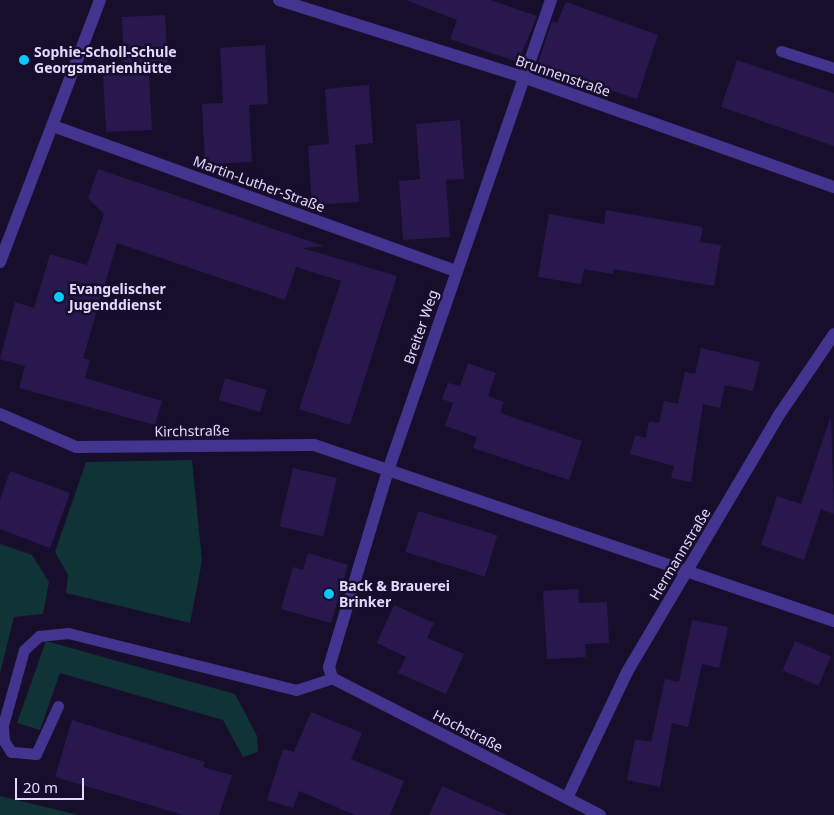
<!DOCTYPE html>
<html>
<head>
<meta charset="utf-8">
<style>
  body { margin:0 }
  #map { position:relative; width:834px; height:815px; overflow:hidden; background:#170e2c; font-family:"Noto Sans",sans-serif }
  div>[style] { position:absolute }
  .green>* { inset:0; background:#103336 }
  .building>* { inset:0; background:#29184e; transform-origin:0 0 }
  .service>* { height:11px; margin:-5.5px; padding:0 5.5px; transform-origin:5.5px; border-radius:5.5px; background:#43348f }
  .minor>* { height:12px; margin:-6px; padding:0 6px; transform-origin:6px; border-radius:6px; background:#43348f }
  .dots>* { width:14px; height:14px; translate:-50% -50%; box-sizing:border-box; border:2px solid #170e2c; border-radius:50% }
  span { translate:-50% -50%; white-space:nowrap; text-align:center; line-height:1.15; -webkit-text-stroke:5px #170e2c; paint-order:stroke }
  .poi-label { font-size:14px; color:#e1d9ff; font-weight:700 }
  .left { translate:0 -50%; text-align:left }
  .street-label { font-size:14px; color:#e1d9ff }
  .scale { position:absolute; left:15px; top:778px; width:69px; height:22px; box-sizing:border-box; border:2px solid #e1d9ff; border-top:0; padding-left:6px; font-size:15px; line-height:18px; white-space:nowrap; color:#e1d9ff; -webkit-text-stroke:4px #170e2c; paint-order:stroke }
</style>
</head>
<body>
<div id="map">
  <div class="green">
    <i style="clip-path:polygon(192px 460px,202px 561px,190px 623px,66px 593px,68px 575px,55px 552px,86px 462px)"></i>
    <i style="clip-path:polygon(0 544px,32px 555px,49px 582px,43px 614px,14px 617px,0 674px)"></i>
    <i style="clip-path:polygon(46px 641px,235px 694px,257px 736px,258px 752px,243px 757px,223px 720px,60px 673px,40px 730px,17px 723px)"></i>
    <i style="clip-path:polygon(0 796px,79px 815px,0 815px)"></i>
  </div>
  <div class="building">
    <i style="clip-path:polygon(406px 0,490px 0,537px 16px,518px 62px,450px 39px,457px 20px)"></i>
    <i style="clip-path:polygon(566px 2px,658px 35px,637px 99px,537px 66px,552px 21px,557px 23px)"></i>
    <i style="clip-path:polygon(165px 15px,168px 72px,149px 73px,152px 130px,106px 132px,103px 74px,124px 72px,122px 17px)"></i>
    <i style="clip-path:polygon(265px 45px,268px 104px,249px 105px,252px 162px,205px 164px,202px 104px,223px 103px,220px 48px)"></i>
    <i style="clip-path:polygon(737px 60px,834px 93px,834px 146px,721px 107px)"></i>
    <i style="clip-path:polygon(369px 85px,373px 143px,355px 145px,359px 202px,312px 205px,308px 146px,329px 144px,325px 89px)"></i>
    <i style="clip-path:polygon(460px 120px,464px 179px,446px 180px,450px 237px,403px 240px,399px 181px,420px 179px,416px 124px)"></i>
    <i style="clip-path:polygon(98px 169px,324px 246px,302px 248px,397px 276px,350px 425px,299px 409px,341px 281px,296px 267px,285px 300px,117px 243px,83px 358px,90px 360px,85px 378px,162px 401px,155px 425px,19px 388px,25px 366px,0 359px,15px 302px,34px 308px,50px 254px,87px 265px,104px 214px,88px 198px)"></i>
    <i style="clip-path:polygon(606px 210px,703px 227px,700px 242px,721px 245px,714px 286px,614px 269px,613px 274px,584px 269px,581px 284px,538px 277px,549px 214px,604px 224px)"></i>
    <i style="clip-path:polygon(701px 348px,760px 362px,753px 391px,725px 385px,720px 408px,703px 404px,691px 482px,671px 478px,674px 466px,630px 454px,635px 435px,646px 438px,649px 421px,659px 423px,664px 401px,678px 404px,685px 372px,695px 374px)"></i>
    <i style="clip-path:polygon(468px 363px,496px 373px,488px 396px,504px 402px,500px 413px,582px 441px,569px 480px,473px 448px,477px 437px,445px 426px,453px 403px,442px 399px,448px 383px,460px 386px)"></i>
    <i style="left:225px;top:378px;width:43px;height:23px;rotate:16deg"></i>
    <i style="clip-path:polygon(831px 416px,834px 514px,821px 509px,804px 560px,761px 545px,777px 496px,801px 504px)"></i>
    <i style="left:293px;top:468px;width:45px;height:60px;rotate:13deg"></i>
    <i style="clip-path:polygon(10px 471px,70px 493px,50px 548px,0 529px,0 500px)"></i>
    <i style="left:418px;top:511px;width:83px;height:43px;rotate:17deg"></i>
    <i style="clip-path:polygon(308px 553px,348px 565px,331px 623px,281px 609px,293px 567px,303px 570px)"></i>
    <i style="clip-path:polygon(578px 589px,579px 603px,607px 602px,609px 643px,585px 644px,586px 657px,547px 659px,543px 591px)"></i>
    <i style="clip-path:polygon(394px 605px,434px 623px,427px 638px,464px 654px,446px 694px,398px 673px,406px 657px,377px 643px)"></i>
    <i style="clip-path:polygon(692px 620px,728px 627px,719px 668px,702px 664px,688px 727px,672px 723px,660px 787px,627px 780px,635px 739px,651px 742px,665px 679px,679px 682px)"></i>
    <i style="left:795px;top:641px;width:39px;height:32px;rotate:23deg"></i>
    <i style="clip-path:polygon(311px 712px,362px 733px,351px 759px,404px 781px,390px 815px,355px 815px,299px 791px,293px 808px,267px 800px,283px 749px,294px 752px)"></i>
    <i style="clip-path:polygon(72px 720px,205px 762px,203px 767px,232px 775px,219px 815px,184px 815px,55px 777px)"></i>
    <i style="clip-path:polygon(442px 786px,507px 815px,429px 815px)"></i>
  </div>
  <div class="service">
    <i style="left:781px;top:51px;width:56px;rotate:17.8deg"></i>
    <i style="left:58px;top:706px;width:53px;rotate:114.6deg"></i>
    <i style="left:36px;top:754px;width:25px;rotate:-175deg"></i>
    <i style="left:11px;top:752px;width:13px;rotate:-122deg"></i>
    <i style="left:4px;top:741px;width:16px;rotate:-94deg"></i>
    <i style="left:3px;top:725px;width:78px;rotate:-74.4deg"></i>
    <i style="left:24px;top:650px;width:21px;rotate:-43deg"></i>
    <i style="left:39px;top:636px;width:29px;rotate:-6deg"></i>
    <i style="left:68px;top:633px;width:235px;rotate:14deg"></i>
    <i style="left:296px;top:690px;width:38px;rotate:-18deg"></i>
  </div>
  <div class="minor">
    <i style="left:279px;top:0;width:256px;rotate:17.5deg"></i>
    <i style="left:523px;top:77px;width:330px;rotate:19.5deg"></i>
    <i style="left:551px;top:0;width:494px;rotate:109.1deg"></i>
    <i style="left:389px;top:467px;width:209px;rotate:106.7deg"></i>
    <i style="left:329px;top:667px;width:11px;rotate:75deg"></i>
    <i style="left:332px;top:678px;width:301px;rotate:27.1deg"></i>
    <i style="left:53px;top:126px;width:428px;rotate:19.8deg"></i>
    <i style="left:0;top:262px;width:280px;rotate:-69.1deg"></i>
    <i style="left:0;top:414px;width:83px;rotate:23.5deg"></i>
    <i style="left:76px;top:447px;width:238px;rotate:-0.5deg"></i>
    <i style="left:314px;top:445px;width:549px;rotate:18.7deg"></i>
    <i style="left:567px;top:798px;width:140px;rotate:-64.5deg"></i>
    <i style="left:627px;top:672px;width:302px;rotate:-59.4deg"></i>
    <i style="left:781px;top:412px;width:94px;rotate:-55.8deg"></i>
  </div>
  <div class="dots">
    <i style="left:24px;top:60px;background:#05c9ff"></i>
    <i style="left:59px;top:297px;background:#05c9ff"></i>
    <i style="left:329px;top:594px;background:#05c9ff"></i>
  </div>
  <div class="poi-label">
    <span class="left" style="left:34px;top:60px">Sophie-Scholl-Schule<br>Georgsmarienhütte</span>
    <span class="left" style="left:69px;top:297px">Evangelischer<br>Jugenddienst</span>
    <span class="left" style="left:339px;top:594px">Back &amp; Brauerei<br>Brinker</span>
  </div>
  <div class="street-label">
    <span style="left:563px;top:76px;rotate:19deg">Brunnenstraße</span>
    <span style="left:259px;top:184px;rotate:20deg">Martin-Luther-Straße</span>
    <span style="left:421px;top:327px;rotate:-71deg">Breiter Weg</span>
    <span style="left:192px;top:431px;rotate:-1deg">Kirchstraße</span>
    <span style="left:680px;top:554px;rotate:-59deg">Hermannstraße</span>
    <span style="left:468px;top:731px;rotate:27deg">Hochstraße</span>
  </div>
  <div class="scale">20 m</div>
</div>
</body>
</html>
